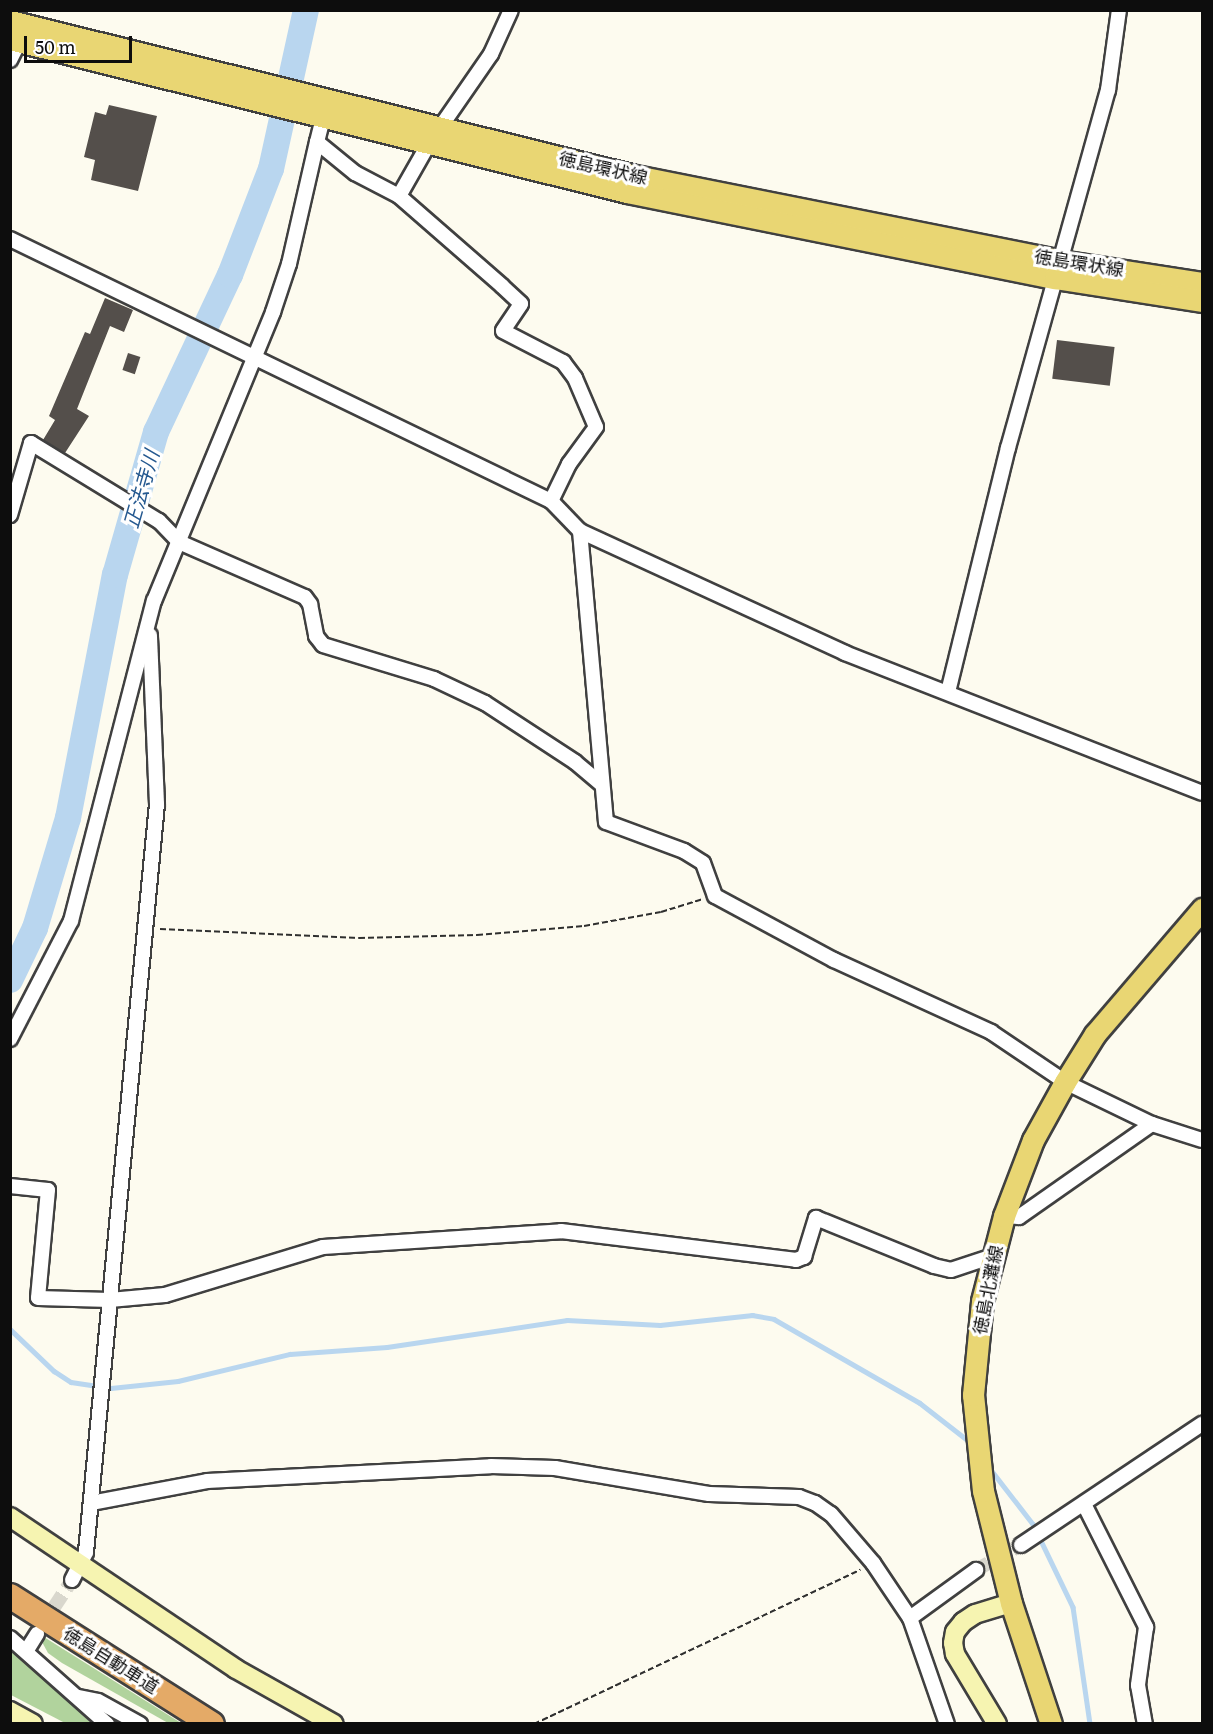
<!DOCTYPE html>
<html>
<head>
<meta charset="utf-8">
<style>
  body { margin:0 }
  #map { position:relative; width:1213px; height:1734px; overflow:hidden; background:#fdfbef; font-family:Literata,"Noto Sans JP",serif }
  div>[style] { position:absolute }
  .forest>* { inset:0; background:#b1d39d }
  .stream>* { height:4.5px; margin:-2.25px; padding:0 2.25px; transform-origin:2.25px; border-radius:2.25px; background:#b9d6ef }
  .river>* { height:26px; margin:-13px; padding:0 13px; transform-origin:13px; border-radius:13px; background:#b9d6ef }
  .building>* { inset:0; background:#544f4b; transform-origin:0 0 }
  .street-tunnel>* { height:14px; margin-top:-7px; transform-origin:0; background:repeating-linear-gradient(90deg,#d9d7cd 0 14px,transparent 0 21px) }
  .path>* { height:2px; margin-top:-1px; transform-origin:0; background:repeating-linear-gradient(90deg,#2f2f2f 0 6px,transparent 0 9px) }
  .roads { filter:drop-shadow(2px 0 #404040) drop-shadow(-2px 0 #404040) drop-shadow(0 2px #404040) drop-shadow(0 -2px #404040) }
  .street>* { height:14px; margin:-7px; padding:0 7px; transform-origin:7px; border-radius:7px; background:#fff }
  .secondary>* { height:18px; margin:-9px; padding:0 9px; transform-origin:9px; border-radius:9px; background:#f6f4b1 }
  .primary>* { height:21px; margin:-10.5px; padding:0 10.5px; transform-origin:10.5px; border-radius:10.5px; background:#e9d673 }
  .highway>* { height:24px; margin:-12px; padding:0 12px; transform-origin:12px; border-radius:12px; background:#e4aa67 }
  span { translate:-50% -50%; white-space:nowrap; text-align:center; line-height:1.15; -webkit-text-stroke:6px #fff; paint-order:stroke }
  .street-label { font-size:18px; color:#0d0d0d }
  .water-label { font-size:20px; color:#255990; font-style:italic }
  .frame { position:absolute; inset:0; border:12px solid #0d0d0d; pointer-events:none }
  .scale { position:absolute; left:24px; top:36px; width:108px; height:27px; box-sizing:border-box; border:3px solid #0d0d0d; border-top:0; padding-left:8px; font-size:18px; line-height:21px; white-space:nowrap; color:#0d0d0d; -webkit-text-stroke:4px #fff; paint-order:stroke }
</style>
</head>
<body>
<div id="map">
  <div class="forest">
    <i style="clip-path:polygon(44px 1637px,181px 1723px,168px 1723px,62px 1663px,48px 1653px,42px 1642px)"></i>
    <i style="clip-path:polygon(10px 1646px,24px 1655px,91px 1723px,65px 1723px,11px 1695px)"></i>
  </div>
  <div class="stream">
    <i style="left:10px;top:1329px;width:61px;rotate:43.7deg"></i>
    <i style="left:54px;top:1371px;width:20px;rotate:33deg"></i>
    <i style="left:71px;top:1382px;width:40px;rotate:8.5deg"></i>
    <i style="left:111px;top:1388px;width:67px;rotate:-6deg"></i>
    <i style="left:178px;top:1381px;width:115px;rotate:-13.6deg"></i>
    <i style="left:290px;top:1354px;width:97px;rotate:-4.1deg"></i>
    <i style="left:387px;top:1347px;width:182px;rotate:-8.5deg"></i>
    <i style="left:567px;top:1320px;width:93px;rotate:3.1deg"></i>
    <i style="left:660px;top:1325px;width:93px;rotate:-6.2deg"></i>
    <i style="left:752px;top:1315px;width:22px;rotate:10deg"></i>
    <i style="left:774px;top:1319px;width:168px;rotate:29.9deg"></i>
    <i style="left:920px;top:1403px;width:63px;rotate:38deg"></i>
    <i style="left:988px;top:1466px;width:73px;rotate:52.2deg"></i>
    <i style="left:1033px;top:1524px;width:92px;rotate:64.3deg"></i>
    <i style="left:1073px;top:1607px;width:118px;rotate:81.7deg"></i>
  </div>
  <div class="river">
    <i style="left:10px;top:980px;width:58px;rotate:-64.3deg"></i>
    <i style="left:35px;top:928px;width:115px;rotate:-73.3deg"></i>
    <i style="left:68px;top:818px;width:248px;rotate:-79.1deg"></i>
    <i style="left:115px;top:575px;width:149px;rotate:-74deg"></i>
    <i style="left:156px;top:432px;width:174px;rotate:-64.8deg"></i>
    <i style="left:230px;top:275px;width:114px;rotate:-68.9deg"></i>
    <i style="left:271px;top:169px;width:163px;rotate:-77.6deg"></i>
  </div>
  <div class="building">
    <i style="clip-path:polygon(109px 105px,157px 116px,138px 191px,91px 180px,95px 160px,84px 157px,95px 112px,106px 115px)"></i>
    <i style="clip-path:polygon(105px 298px,133px 310px,124px 332px,110px 326px,77px 409px,89px 416px,65px 453px,43px 440px,55px 420px,49px 416px,85px 332px,90px 334px)"></i>
    <i style="left:1057px;top:340px;width:58px;height:39px;rotate:7deg"></i>
    <i style="left:128px;top:353px;width:13px;height:18px;rotate:18deg"></i>
  </div>
  <div class="street-tunnel">
    <i style="left:976px;top:1570px;width:51px;rotate:-29.1deg"></i>
    <i style="left:43px;top:1624px;width:53px;rotate:-56.6deg"></i>
  </div>
  <div class="path">
    <i style="left:160px;top:929px;width:199px;rotate:2.6deg"></i>
    <i style="left:359px;top:938px;width:118px;rotate:-1.5deg"></i>
    <i style="left:477px;top:935px;width:107px;rotate:-4.8deg"></i>
    <i style="left:584px;top:926px;width:78px;rotate:-10.3deg"></i>
    <i style="left:661px;top:912px;width:44px;rotate:-17.2deg"></i>
    <i style="left:534px;top:1724px;width:361px;rotate:-25.3deg"></i>
  </div>
  <div class="roads">
    <div class="street">
      <i style="left:10px;top:60px;width:20px;rotate:-63deg"></i>
      <i style="left:317px;top:142px;width:25px;rotate:-76deg"></i>
      <i style="left:399px;top:196px;width:59px;rotate:-60.4deg"></i>
      <i style="left:428px;top:145px;width:111px;rotate:-55.3deg"></i>
      <i style="left:491px;top:54px;width:48px;rotate:-65.6deg"></i>
      <i style="left:10px;top:239px;width:601px;rotate:25.84deg"></i>
      <i style="left:551px;top:501px;width:42px;rotate:46deg"></i>
      <i style="left:580px;top:531px;width:292px;rotate:24.7deg"></i>
      <i style="left:845px;top:653px;width:383px;rotate:21.4deg"></i>
      <i style="left:10px;top:515px;width:75px;rotate:-73.7deg"></i>
      <i style="left:31px;top:443px;width:150px;rotate:31.4deg"></i>
      <i style="left:159px;top:521px;width:29px;rotate:46deg"></i>
      <i style="left:179px;top:542px;width:137px;rotate:23.6deg"></i>
      <i style="left:305px;top:597px;width:9px;rotate:54deg"></i>
      <i style="left:310px;top:604px;width:33px;rotate:79deg"></i>
      <i style="left:316px;top:636px;width:11px;rotate:52deg"></i>
      <i style="left:323px;top:645px;width:116px;rotate:17deg"></i>
      <i style="left:434px;top:679px;width:56px;rotate:25.2deg"></i>
      <i style="left:485px;top:703px;width:108px;rotate:33.2deg"></i>
      <i style="left:575px;top:762px;width:34px;rotate:40deg"></i>
      <i style="left:580px;top:531px;width:292px;rotate:84.9deg"></i>
      <i style="left:606px;top:822px;width:83px;rotate:20.4deg"></i>
      <i style="left:684px;top:851px;width:22px;rotate:32deg"></i>
      <i style="left:703px;top:863px;width:35px;rotate:70deg"></i>
      <i style="left:715px;top:896px;width:135px;rotate:28.3deg"></i>
      <i style="left:834px;top:960px;width:173px;rotate:24.6deg"></i>
      <i style="left:991px;top:1032px;width:89px;rotate:34deg"></i>
      <i style="left:1065px;top:1082px;width:97px;rotate:25.8deg"></i>
      <i style="left:1152px;top:1124px;width:52px;rotate:17.7deg"></i>
      <i style="left:948px;top:692px;width:251px;rotate:-76.2deg"></i>
      <i style="left:1008px;top:448px;width:372px;rotate:-74.4deg"></i>
      <i style="left:1108px;top:90px;width:81px;rotate:-82.2deg"></i>
      <i style="left:10px;top:1039px;width:133px;rotate:-62.7deg"></i>
      <i style="left:71px;top:921px;width:331px;rotate:-75.5deg"></i>
      <i style="left:154px;top:601px;width:313px;rotate:-67.6deg"></i>
      <i style="left:273px;top:312px;width:51px;rotate:-71.6deg"></i>
      <i style="left:289px;top:264px;width:125px;rotate:-77.1deg"></i>
      <i style="left:317px;top:142px;width:49px;rotate:39.2deg"></i>
      <i style="left:355px;top:173px;width:50px;rotate:27.6deg"></i>
      <i style="left:399px;top:196px;width:137px;rotate:41.1deg"></i>
      <i style="left:502px;top:286px;width:26px;rotate:43deg"></i>
      <i style="left:521px;top:304px;width:32px;rotate:124deg"></i>
      <i style="left:503px;top:331px;width:68px;rotate:27.3deg"></i>
      <i style="left:563px;top:362px;width:20px;rotate:53deg"></i>
      <i style="left:575px;top:378px;width:53px;rotate:66.8deg"></i>
      <i style="left:596px;top:427px;width:46px;rotate:126.1deg"></i>
      <i style="left:569px;top:464px;width:41px;rotate:115.9deg"></i>
      <i style="left:10px;top:1186px;width:38px;rotate:6deg"></i>
      <i style="left:48px;top:1190px;width:108px;rotate:95.3deg"></i>
      <i style="left:38px;top:1298px;width:72px;rotate:1.6deg"></i>
      <i style="left:110px;top:1300px;width:55px;rotate:-5.2deg"></i>
      <i style="left:165px;top:1295px;width:165px;rotate:-16.9deg"></i>
      <i style="left:323px;top:1247px;width:239px;rotate:-3.8deg"></i>
      <i style="left:561px;top:1231px;width:237px;rotate:7deg"></i>
      <i style="left:796px;top:1260px;width:9px;rotate:-21deg"></i>
      <i style="left:804px;top:1257px;width:41px;rotate:-72.9deg"></i>
      <i style="left:816px;top:1218px;width:127px;rotate:22.1deg"></i>
      <i style="left:934px;top:1266px;width:17px;rotate:13deg"></i>
      <i style="left:951px;top:1270px;width:44px;rotate:-18.4deg"></i>
      <i style="left:1004px;top:1216px;width:15px;rotate:4deg"></i>
      <i style="left:1019px;top:1217px;width:162px;rotate:-35deg"></i>
      <i style="left:91px;top:1503px;width:118px;rotate:-10.7deg"></i>
      <i style="left:207px;top:1481px;width:284px;rotate:-3deg"></i>
      <i style="left:491px;top:1466px;width:64px;rotate:1.8deg"></i>
      <i style="left:555px;top:1468px;width:156px;rotate:9.6deg"></i>
      <i style="left:709px;top:1494px;width:90px;rotate:1.9deg"></i>
      <i style="left:799px;top:1497px;width:17px;rotate:21deg"></i>
      <i style="left:815px;top:1503px;width:19px;rotate:35deg"></i>
      <i style="left:831px;top:1514px;width:65px;rotate:49.4deg"></i>
      <i style="left:873px;top:1563px;width:66px;rotate:56.1deg"></i>
      <i style="left:910px;top:1618px;width:82px;rotate:-36deg"></i>
      <i style="left:1085px;top:1506px;width:136px;rotate:63.2deg"></i>
      <i style="left:1146px;top:1627px;width:59px;rotate:97.9deg"></i>
      <i style="left:1138px;top:1685px;width:40px;rotate:80deg"></i>
      <i style="left:1021px;top:1545px;width:218px;rotate:-33.8deg"></i>
      <i style="left:72px;top:1580px;width:31px;rotate:-63deg"></i>
      <i style="left:86px;top:1552px;width:751px;rotate:-84.58deg"></i>
      <i style="left:157px;top:804px;width:169px;rotate:-92.4deg"></i>
      <i style="left:910px;top:1618px;width:112px;rotate:70.8deg"></i>
      <i style="left:10px;top:1638px;width:130px;rotate:41.6deg"></i>
      <i style="left:27px;top:1650px;width:19px;rotate:-58deg"></i>
      <i style="left:79px;top:1697px;width:19px;rotate:12deg"></i>
      <i style="left:98px;top:1701px;width:48px;rotate:28.7deg"></i>
    </div>
    <div class="secondary">
      <i style="left:10px;top:1517px;width:272px;rotate:33.9deg"></i>
      <i style="left:236px;top:1669px;width:112px;rotate:29.3deg"></i>
      <i style="left:10px;top:1711px;width:26px;rotate:29deg"></i>
      <i style="left:997px;top:1724px;width:82px;rotate:-121deg"></i>
      <i style="left:955px;top:1654px;width:11px;rotate:-100deg"></i>
      <i style="left:953px;top:1643px;width:11px;rotate:-80deg"></i>
      <i style="left:955px;top:1632px;width:13px;rotate:-51deg"></i>
      <i style="left:963px;top:1622px;width:14px;rotate:-34deg"></i>
      <i style="left:975px;top:1614px;width:38px;rotate:-17deg"></i>
    </div>
    <div class="primary">
      <i style="left:10px;top:21px;width:640px;rotate:13.93deg"></i>
      <i style="left:631px;top:175px;width:438px;rotate:11.3deg"></i>
      <i style="left:1060px;top:261px;width:144px;rotate:8.8deg"></i>
      <i style="left:10px;top:39px;width:636px;rotate:13.93deg"></i>
      <i style="left:627px;top:192px;width:437px;rotate:11.4deg"></i>
      <i style="left:1055px;top:278px;width:149px;rotate:8.9deg"></i>
      <i style="left:1051px;top:1724px;width:127px;rotate:-108.3deg"></i>
      <i style="left:1011px;top:1603px;width:115px;rotate:-104deg"></i>
      <i style="left:983px;top:1491px;width:97px;rotate:-95.9deg"></i>
      <i style="left:973px;top:1395px;width:94px;rotate:-84.5deg"></i>
      <i style="left:982px;top:1301px;width:88px;rotate:-75.5deg"></i>
      <i style="left:1004px;top:1216px;width:81px;rotate:-69.1deg"></i>
      <i style="left:1033px;top:1140px;width:66px;rotate:-61.1deg"></i>
      <i style="left:1065px;top:1082px;width:57px;rotate:-58deg"></i>
      <i style="left:1095px;top:1034px;width:165px;rotate:-49.4deg"></i>
    </div>
    <div class="highway">
      <i style="left:10px;top:1596px;width:239px;rotate:32.4deg"></i>
    </div>
  </div>
  <div class="street-label">
    <span style="left:603px;top:168px;rotate:13deg">徳島環状線</span>
    <span style="left:1079px;top:263px;rotate:9deg">徳島環状線</span>
    <span style="left:988px;top:1290px;rotate:-79deg">徳島北灘線</span>
    <span style="left:111px;top:1660px;rotate:32deg">徳島自動車道</span>
  </div>
  <div class="water-label">
    <span style="left:140px;top:489px;rotate:-74deg">正法寺川</span>
  </div>
  <div class="frame"></div>
  <div class="scale">50 m</div>
</div>
</body>
</html>
